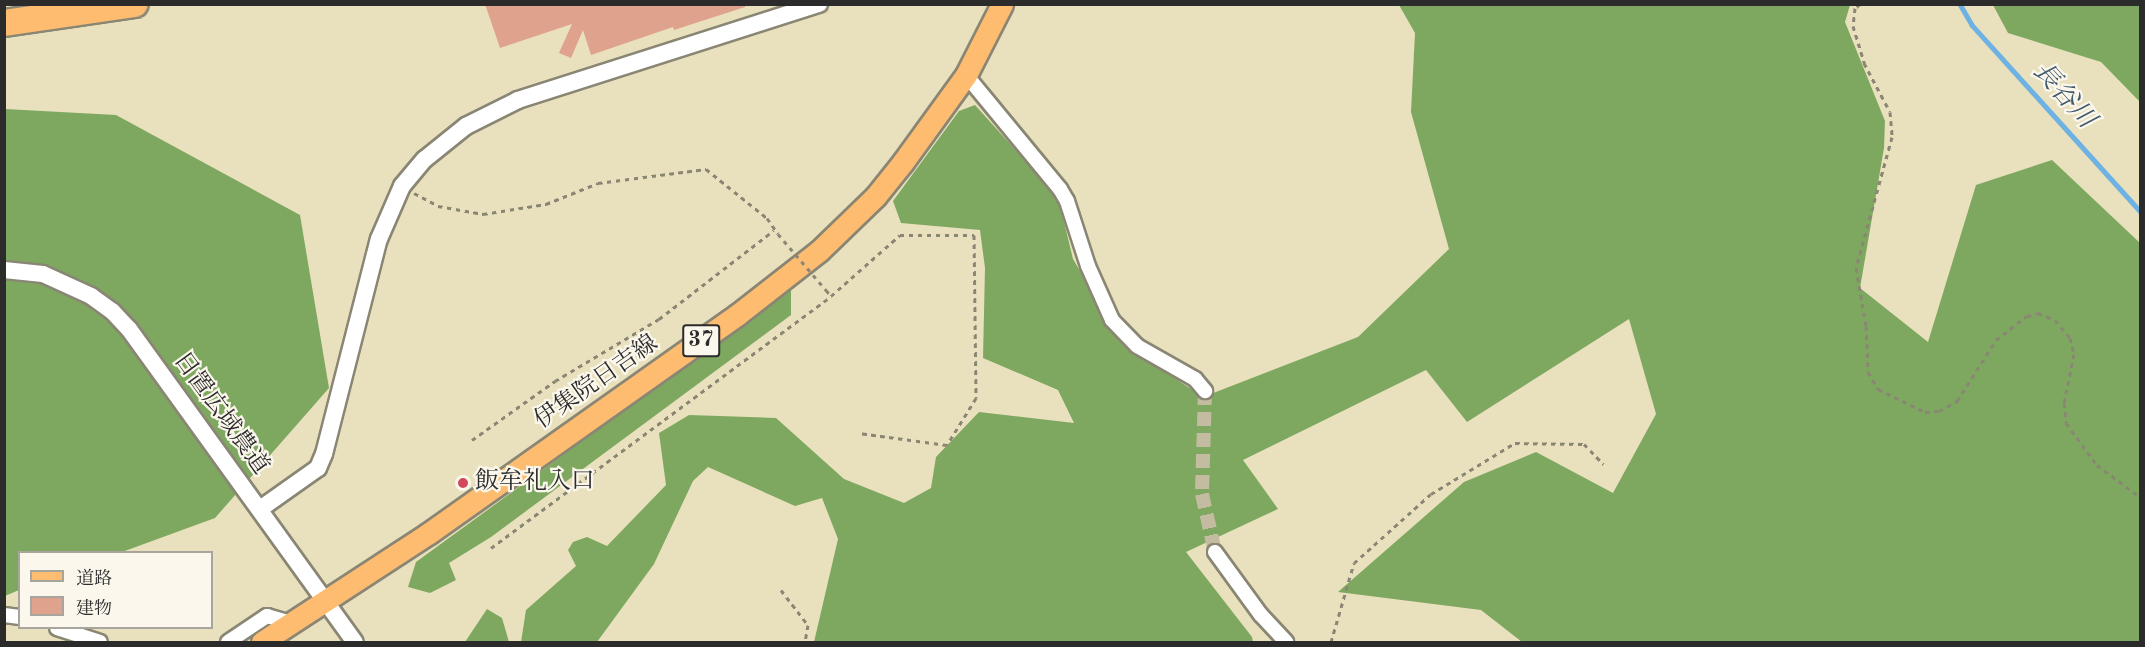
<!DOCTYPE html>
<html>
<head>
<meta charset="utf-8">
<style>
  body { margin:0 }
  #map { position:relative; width:2145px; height:647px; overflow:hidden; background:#e9e0bd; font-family:"Old Standard TT","Noto Serif JP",serif }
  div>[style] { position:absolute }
  .forest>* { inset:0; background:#7ea860 }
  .stream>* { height:4.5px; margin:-2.25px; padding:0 2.25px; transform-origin:2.25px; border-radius:2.25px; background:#6eb1e3 }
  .building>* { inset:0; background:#dfa28d }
  .minor-tunnel>* { height:14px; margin-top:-7px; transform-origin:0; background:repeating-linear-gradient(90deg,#c3bca0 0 14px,transparent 0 21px) }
  .path>* { height:3px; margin-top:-1.5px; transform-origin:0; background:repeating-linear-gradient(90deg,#8a8674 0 4.5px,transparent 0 9px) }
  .roads { filter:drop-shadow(2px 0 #8a8674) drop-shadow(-2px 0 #8a8674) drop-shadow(0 2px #8a8674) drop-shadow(0 -2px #8a8674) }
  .minor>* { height:14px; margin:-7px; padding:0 7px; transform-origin:7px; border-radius:7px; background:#fff }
  .tertiary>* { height:16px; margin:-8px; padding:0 8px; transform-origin:8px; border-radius:8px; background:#fff }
  .primary>* { height:21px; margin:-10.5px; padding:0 10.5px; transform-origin:10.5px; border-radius:10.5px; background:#febc70 }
  .motorway>* { height:26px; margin:-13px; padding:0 13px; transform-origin:13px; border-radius:13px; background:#febc70 }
  .path-bridge>* { height:3px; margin-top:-1.5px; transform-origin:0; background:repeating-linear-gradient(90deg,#8a8674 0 4.5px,transparent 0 9px) }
  .dots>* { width:16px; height:16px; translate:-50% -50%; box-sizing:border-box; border:3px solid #fbf7ec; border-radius:50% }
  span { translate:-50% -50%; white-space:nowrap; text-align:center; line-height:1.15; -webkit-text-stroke:4.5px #fbf7ec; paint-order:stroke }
  .shield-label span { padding:2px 4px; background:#fbf7ec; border:2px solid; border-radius:4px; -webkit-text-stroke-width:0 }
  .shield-label { font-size:22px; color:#2b2b2b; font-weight:700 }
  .street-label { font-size:24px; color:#2b2b2b }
  .poi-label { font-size:24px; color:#2b2b2b }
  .left { translate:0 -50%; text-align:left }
  .water-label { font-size:26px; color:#425a6b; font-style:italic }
  .frame { position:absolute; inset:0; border:6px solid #2b2b2b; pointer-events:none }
  .legend { position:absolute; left:18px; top:551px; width:195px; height:78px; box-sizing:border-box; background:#fbf7ec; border:2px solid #a8a59f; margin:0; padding:8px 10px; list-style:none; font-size:18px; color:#2b2b2b }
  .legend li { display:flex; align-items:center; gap:12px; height:30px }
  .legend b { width:30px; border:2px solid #a8a59f }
</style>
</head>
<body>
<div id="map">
  <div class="forest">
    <i style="clip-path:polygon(1399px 5px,1850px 5px,1845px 22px,1885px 121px,1884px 148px,1860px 288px,1928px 342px,1976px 185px,2052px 160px,2140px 243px,2140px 642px,1522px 642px,1481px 610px,1338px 592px,1464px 482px,1536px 452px,1613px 493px,1656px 414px,1629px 319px,1467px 422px,1426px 370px,1243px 460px,1278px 509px,1186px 552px,1252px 637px,1253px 642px,814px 642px,838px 539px,822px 498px,795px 506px,708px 467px,693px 481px,654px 564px,597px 642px,521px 642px,526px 610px,576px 566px,568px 550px,573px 542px,587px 537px,607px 546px,666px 485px,659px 433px,689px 415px,776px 418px,844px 479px,904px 503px,931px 488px,936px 457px,979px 412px,1074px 423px,1058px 390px,983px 358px,985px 268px,980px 230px,901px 223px,893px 201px,959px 111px,975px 105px,1058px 197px,1073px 259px,1122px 343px,1203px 397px,1358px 337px,1449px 249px,1411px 112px,1415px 33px)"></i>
    <i style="clip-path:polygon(1993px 5px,2140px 5px,2140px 102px,2101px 62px,2008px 33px)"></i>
    <i style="clip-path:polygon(5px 109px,116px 115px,300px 215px,329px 388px,215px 518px,122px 552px,20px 552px,19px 590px,5px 596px)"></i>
    <i style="clip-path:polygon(791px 289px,791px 315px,491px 537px,449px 563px,456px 580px,430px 593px,408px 587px,416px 562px)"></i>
    <i style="clip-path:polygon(487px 609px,502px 618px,509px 642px,465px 642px)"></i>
  </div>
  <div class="stream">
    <i style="left:1960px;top:4px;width:24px;rotate:60deg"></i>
    <i style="left:1972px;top:25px;width:251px;rotate:47.9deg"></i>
  </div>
  <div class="building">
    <i style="clip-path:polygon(485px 4px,745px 4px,745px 7px,674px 30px,673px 27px,591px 55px,583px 30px,571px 58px,559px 53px,572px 24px,500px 48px)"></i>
  </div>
  <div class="minor-tunnel">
    <i style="left:1205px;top:391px;width:103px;rotate:91.7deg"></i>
    <i style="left:1202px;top:494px;width:59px;rotate:77.4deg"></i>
  </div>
  <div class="path">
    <i style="left:1860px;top:4px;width:6px;rotate:141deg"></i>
    <i style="left:1855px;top:8px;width:18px;rotate:96deg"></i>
    <i style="left:1853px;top:26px;width:39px;rotate:73deg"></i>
    <i style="left:1864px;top:63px;width:55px;rotate:62deg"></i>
    <i style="left:1890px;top:112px;width:25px;rotate:85deg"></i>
    <i style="left:1892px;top:137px;width:136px;rotate:105.4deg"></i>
    <i style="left:1856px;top:268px;width:59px;rotate:80.2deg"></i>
    <i style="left:1866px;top:326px;width:46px;rotate:87.5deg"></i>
    <i style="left:1868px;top:372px;width:20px;rotate:60deg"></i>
    <i style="left:1878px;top:389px;width:52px;rotate:26.1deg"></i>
    <i style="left:1925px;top:412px;width:14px;rotate:-4deg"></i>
    <i style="left:1939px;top:411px;width:21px;rotate:-29deg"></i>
    <i style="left:1957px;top:401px;width:72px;rotate:-57.4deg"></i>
    <i style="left:1996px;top:340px;width:39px;rotate:-38deg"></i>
    <i style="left:2027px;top:316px;width:11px;rotate:-15deg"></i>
    <i style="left:2038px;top:313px;width:18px;rotate:22deg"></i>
    <i style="left:2055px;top:320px;width:23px;rotate:50deg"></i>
    <i style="left:2070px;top:338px;width:16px;rotate:76deg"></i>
    <i style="left:2074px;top:354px;width:50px;rotate:101.5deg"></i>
    <i style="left:2064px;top:403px;width:20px;rotate:84deg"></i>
    <i style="left:2066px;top:423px;width:52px;rotate:53.6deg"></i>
    <i style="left:2097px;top:465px;width:54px;rotate:36.7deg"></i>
    <i style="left:414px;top:193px;width:27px;rotate:28deg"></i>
    <i style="left:438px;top:206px;width:46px;rotate:10.1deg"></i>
    <i style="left:483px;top:214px;width:64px;rotate:-9deg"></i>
    <i style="left:546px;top:204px;width:56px;rotate:-22deg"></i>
    <i style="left:598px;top:183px;width:109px;rotate:-7.4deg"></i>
    <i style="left:706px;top:169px;width:78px;rotate:38.8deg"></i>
    <i style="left:767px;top:218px;width:19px;rotate:55deg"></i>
    <i style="left:826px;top:290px;width:8px;rotate:50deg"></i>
    <i style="left:472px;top:440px;width:102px;rotate:-35.4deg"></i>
    <i style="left:555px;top:381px;width:121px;rotate:-30.8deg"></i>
    <i style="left:659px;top:319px;width:145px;rotate:-37.7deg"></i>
    <i style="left:491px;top:548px;width:423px;rotate:-36.5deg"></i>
    <i style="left:831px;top:296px;width:92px;rotate:-41.5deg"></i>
    <i style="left:900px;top:235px;width:74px"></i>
    <i style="left:974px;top:235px;width:163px;rotate:89.3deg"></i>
    <i style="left:976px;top:398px;width:55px;rotate:121.7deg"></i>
    <i style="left:947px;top:445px;width:89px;rotate:-172.2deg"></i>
    <i style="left:781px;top:590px;width:44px;rotate:52.4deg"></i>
    <i style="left:808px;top:625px;width:17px;rotate:100deg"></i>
    <i style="left:1331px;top:642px;width:82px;rotate:-73.8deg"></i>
    <i style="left:1354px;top:563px;width:103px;rotate:-41.9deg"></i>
    <i style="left:1431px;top:494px;width:98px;rotate:-31.3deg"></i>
    <i style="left:1515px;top:443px;width:69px;rotate:0.8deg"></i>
    <i style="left:1584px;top:444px;width:28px;rotate:46deg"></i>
  </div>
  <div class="roads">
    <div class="minor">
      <i style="left:966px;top:75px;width:148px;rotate:50.5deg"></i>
      <i style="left:1060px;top:189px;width:14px;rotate:60deg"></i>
      <i style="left:1067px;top:201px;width:68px;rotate:72.1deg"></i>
      <i style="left:1088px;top:266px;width:59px;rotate:66deg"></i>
      <i style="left:1112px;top:320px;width:36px;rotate:46deg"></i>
      <i style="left:1137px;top:346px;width:67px;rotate:29.6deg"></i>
      <i style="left:1195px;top:379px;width:16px;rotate:50deg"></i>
      <i style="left:1215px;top:552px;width:78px;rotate:53.9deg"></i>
      <i style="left:1261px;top:615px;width:37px;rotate:47deg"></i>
      <i style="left:4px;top:615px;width:16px;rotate:7deg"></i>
      <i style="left:57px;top:628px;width:45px;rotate:18deg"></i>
      <i style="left:228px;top:642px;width:47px;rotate:-33.7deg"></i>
      <i style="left:267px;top:616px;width:25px;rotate:16deg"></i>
    </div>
    <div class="tertiary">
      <i style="left:4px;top:270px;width:39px;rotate:6deg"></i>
      <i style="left:43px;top:274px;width:53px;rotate:24.6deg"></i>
      <i style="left:91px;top:296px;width:26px;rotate:36deg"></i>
      <i style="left:112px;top:311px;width:25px;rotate:47deg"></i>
      <i style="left:129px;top:329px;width:386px;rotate:54.2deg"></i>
      <i style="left:260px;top:509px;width:71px;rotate:-35.3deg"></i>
      <i style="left:318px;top:468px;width:15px;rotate:-67deg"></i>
      <i style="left:324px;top:454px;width:222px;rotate:-75.7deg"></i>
      <i style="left:379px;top:239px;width:58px;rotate:-66.5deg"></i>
      <i style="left:402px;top:186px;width:35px;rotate:-50deg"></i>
      <i style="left:425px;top:159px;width:53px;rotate:-38.8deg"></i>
      <i style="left:466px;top:126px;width:58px;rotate:-26.6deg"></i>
      <i style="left:518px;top:100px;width:316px;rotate:-17.7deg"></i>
    </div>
    <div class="primary">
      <i style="left:262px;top:642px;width:199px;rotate:-33.1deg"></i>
      <i style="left:429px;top:533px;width:377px;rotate:-35.3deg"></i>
      <i style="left:737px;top:315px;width:104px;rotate:-38deg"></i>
      <i style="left:819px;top:251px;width:78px;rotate:-44deg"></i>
      <i style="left:875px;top:197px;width:45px;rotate:-51.3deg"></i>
      <i style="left:903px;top:162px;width:107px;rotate:-54.1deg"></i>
      <i style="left:966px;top:75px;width:80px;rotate:-63.1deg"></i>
    </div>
    <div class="motorway">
      <i style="left:4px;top:23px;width:132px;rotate:-8.3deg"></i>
    </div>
  </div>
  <div class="path-bridge">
    <i style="left:778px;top:234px;width:74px;rotate:49.4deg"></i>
  </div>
  <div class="dots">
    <i style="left:463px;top:483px;background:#d1495b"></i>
  </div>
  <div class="shield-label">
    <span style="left:701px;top:341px">37</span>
  </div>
  <div class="street-label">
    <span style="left:597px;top:383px;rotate:-35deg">伊集院日吉線</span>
    <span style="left:220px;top:414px;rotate:54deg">日置広域農道</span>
  </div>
  <div class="poi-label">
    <span class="left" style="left:475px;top:483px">飯牟礼入口</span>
  </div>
  <div class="water-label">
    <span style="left:2063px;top:96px;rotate:48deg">長谷川</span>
  </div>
  <div class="frame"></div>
  <ul class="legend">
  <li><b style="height:8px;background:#febc70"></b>道路</li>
  <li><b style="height:16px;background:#dfa28d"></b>建物</li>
  </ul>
</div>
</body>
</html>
